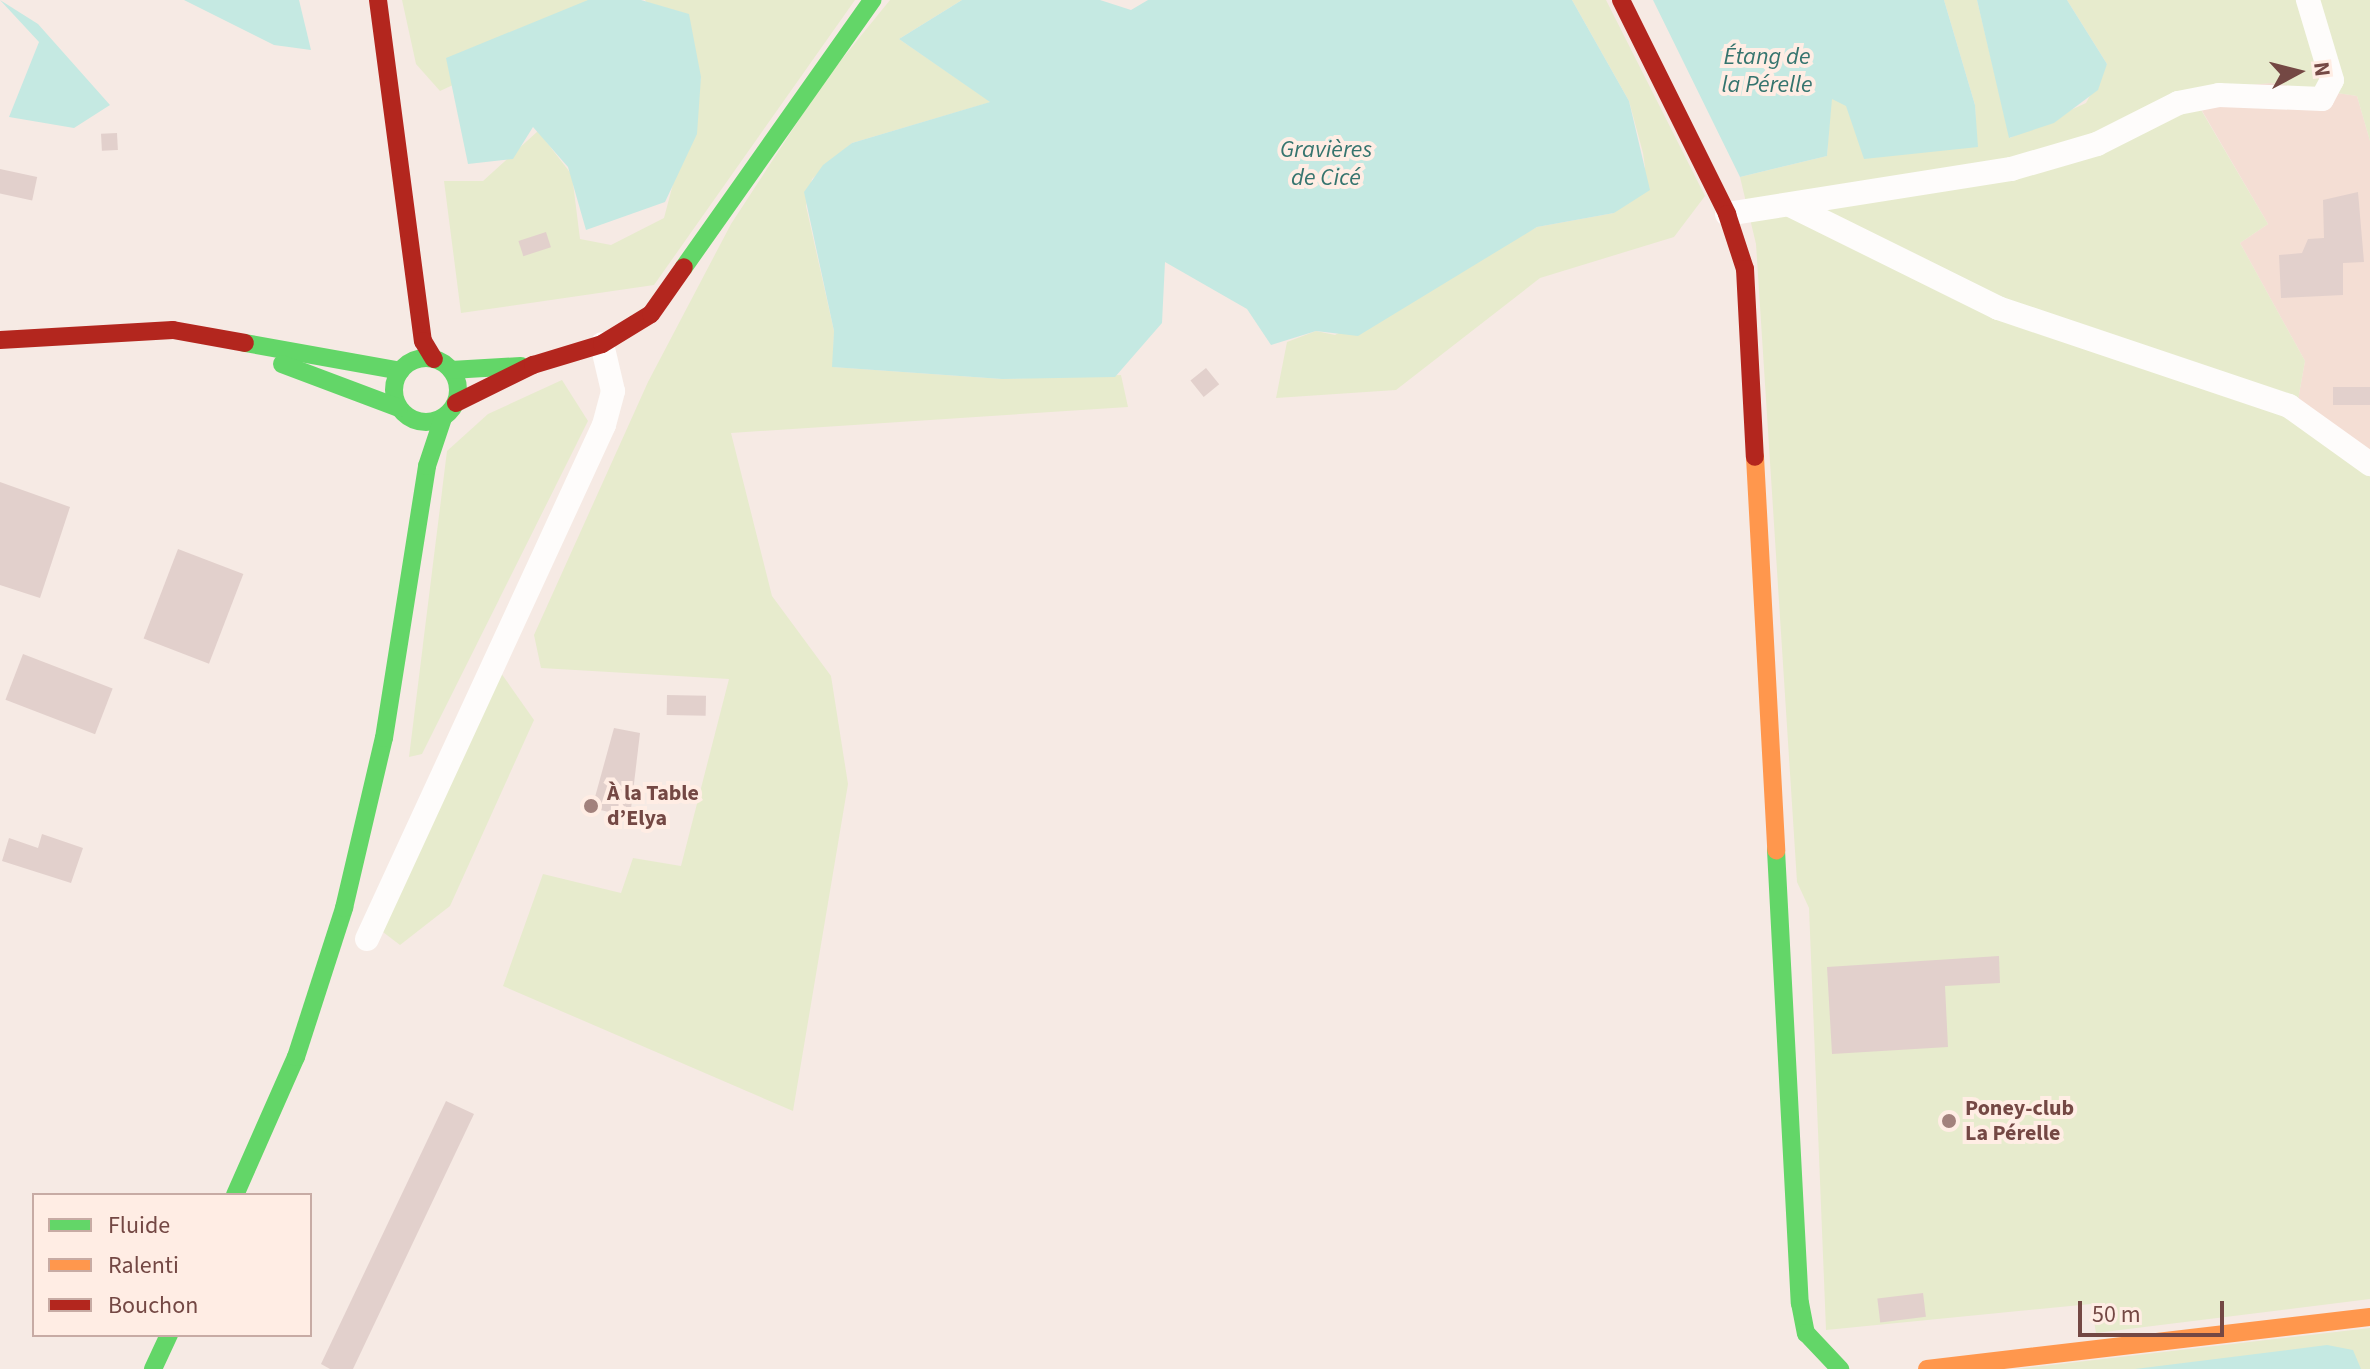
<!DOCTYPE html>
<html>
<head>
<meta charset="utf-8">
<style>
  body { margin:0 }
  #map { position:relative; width:2370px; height:1369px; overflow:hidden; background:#f6eae4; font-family:"Source Sans 3",sans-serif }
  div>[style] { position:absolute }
  .residential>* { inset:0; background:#f4ded4 }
  .green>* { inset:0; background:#e7ebcd }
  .water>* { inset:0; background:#c5e9e2 }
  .building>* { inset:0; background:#e2d0cc; transform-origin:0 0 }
  .street>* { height:24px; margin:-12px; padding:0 12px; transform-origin:12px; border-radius:12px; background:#fefcfb }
  .fast>* { height:18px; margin:-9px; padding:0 9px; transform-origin:9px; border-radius:9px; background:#63d668 }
  .fast>.ring { margin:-9px; padding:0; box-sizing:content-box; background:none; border:18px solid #63d668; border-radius:50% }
  .slow>* { height:18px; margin:-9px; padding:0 9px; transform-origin:9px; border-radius:9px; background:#ff974d }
  .jam>* { height:18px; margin:-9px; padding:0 9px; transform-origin:9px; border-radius:9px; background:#b3261e }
  .dots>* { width:22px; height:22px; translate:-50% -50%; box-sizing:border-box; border:4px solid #ffede4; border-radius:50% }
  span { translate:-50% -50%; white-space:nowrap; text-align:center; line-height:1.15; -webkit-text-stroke:8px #ffede4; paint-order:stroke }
  .poi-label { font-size:22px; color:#744844; font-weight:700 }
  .left { translate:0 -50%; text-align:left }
  .water-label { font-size:24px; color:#35746e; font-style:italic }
  .legend { position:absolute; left:32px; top:1193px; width:280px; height:144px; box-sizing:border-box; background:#ffede4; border:2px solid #c7aba4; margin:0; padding:10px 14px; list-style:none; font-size:24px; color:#744844 }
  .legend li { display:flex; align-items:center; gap:16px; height:40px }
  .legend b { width:40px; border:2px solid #c7aba4 }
  .north { position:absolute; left:2258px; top:32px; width:80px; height:80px; -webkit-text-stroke:6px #ffede4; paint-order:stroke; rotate:83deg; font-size:22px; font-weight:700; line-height:32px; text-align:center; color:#744844 }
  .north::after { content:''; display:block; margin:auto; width:28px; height:36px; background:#744844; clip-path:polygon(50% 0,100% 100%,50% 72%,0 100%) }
  .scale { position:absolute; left:2078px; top:1301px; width:146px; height:36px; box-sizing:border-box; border:4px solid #744844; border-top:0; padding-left:10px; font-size:24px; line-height:28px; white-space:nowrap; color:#744844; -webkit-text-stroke:6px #ffede4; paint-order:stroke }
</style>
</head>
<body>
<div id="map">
  <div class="residential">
    <i style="clip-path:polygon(2271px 83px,2357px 96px,2370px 141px,2370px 451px,2298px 400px,2305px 361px,2240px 243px,2268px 224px,2190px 90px)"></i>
  </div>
  <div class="green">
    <i style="clip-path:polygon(402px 0,616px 0,617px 9px,440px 91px,416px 64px)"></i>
    <i style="clip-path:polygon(645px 0,855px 0,654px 285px,461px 313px,444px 181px,483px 181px,538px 131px,572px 175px,580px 239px,611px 245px,664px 218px,701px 78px)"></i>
    <i style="clip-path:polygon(890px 0,962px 0,899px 39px,991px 102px,852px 143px,812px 179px,806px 206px,834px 331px,833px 367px,1002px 379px,1121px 375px,1128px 407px,731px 433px,772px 596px,831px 676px,848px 784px,793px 1111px,503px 986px,543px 874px,621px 893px,633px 858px,681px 866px,729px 679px,541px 668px,534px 635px,648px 382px,731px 224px,825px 80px)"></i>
    <i style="clip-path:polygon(1572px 0,1606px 0,1705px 196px,1674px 237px,1540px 278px,1396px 390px,1276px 398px,1287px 342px,1316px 331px,1335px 335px,1537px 227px,1614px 213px,1645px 167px,1643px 153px,1629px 101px)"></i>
    <i style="clip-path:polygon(1944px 0,1977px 0,2010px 138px,2086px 103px,2107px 64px,2067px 0,2370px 0,2370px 141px,2357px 96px,2271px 83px,2190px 91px,2268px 224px,2240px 243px,2305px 361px,2298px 400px,2370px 451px,2370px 1299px,2096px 1333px,2091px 1304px,1826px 1330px,1809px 908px,1797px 882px,1756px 244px,1740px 177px,1827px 156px,1831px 98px,1977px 147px,1975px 105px)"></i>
    <i style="clip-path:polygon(562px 380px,588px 421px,422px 754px,409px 757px,447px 451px,488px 414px)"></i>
    <i style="clip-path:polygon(501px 673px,534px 720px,450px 906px,400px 945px,379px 929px)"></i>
    <i style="clip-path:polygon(2370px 1328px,2370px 1369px,2017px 1369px)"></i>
  </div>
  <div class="water">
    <i style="clip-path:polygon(0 0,38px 24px,110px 105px,74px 128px,9px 117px,39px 42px)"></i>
    <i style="clip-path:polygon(184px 0,299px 0,311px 50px,274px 45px)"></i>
    <i style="clip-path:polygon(588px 0,641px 0,689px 14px,701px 77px,697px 134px,665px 202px,586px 230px,568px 167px,533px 127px,513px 159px,468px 164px,446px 58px)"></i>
    <i style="clip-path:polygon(962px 0,1100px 0,1131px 10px,1148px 0,1572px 0,1629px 101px,1650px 190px,1614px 213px,1537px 227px,1358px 336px,1316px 331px,1271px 345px,1247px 309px,1165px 262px,1162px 323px,1115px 377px,1002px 379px,832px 367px,834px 331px,804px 192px,823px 165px,852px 143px,990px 102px,899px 39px)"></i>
    <i style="clip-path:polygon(1653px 0,1944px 0,1975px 105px,1978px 147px,1864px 159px,1846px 106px,1832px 99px,1827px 156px,1740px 177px)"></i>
    <i style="clip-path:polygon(1977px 0,2067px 0,2107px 64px,2098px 90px,2054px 123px,2009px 138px)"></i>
    <i style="clip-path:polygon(2327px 1345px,2353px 1350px,2361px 1369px,2135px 1369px)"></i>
  </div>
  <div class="building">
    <i style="left:117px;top:133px;width:17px;height:16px;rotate:87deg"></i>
    <i style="left:0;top:169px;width:38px;height:24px;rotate:12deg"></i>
    <i style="clip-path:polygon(2358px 192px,2364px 262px,2343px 263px,2343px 295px,2281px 298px,2279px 255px,2302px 253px,2308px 239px,2324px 238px,2323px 200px)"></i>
    <i style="left:546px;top:232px;width:16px;height:29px;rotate:72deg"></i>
    <i style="left:1206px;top:368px;width:21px;height:20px;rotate:51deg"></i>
    <i style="left:2370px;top:387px;width:18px;height:37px;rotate:90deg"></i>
    <i style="clip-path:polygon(0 482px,70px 507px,40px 598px,0 585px)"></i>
    <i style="left:178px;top:549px;width:70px;height:96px;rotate:21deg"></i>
    <i style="left:23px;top:654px;width:96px;height:49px;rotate:21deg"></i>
    <i style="left:667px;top:695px;width:39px;height:20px;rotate:1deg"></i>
    <i style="clip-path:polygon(614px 728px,640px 733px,630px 817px,592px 808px)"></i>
    <i style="clip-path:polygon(42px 834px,83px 848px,71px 883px,2px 861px,9px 838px,38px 848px)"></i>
    <i style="clip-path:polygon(1999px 956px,2000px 983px,1945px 986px,1948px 1047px,1832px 1054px,1827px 967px)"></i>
    <i style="clip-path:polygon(446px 1101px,474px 1114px,353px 1369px,330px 1369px,321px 1364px)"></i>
    <i style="left:1923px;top:1293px;width:24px;height:46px;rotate:83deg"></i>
  </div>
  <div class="street">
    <i style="left:1792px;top:206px;width:230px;rotate:26.3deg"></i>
    <i style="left:1998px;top:308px;width:307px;rotate:18.6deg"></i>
    <i style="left:2289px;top:406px;width:100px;rotate:35.6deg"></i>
    <i style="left:1727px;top:214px;width:288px;rotate:-9deg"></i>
    <i style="left:2011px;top:169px;width:90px;rotate:-16.2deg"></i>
    <i style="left:2097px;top:144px;width:91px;rotate:-26.8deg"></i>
    <i style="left:2178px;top:103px;width:42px;rotate:-11deg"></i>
    <i style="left:2219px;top:95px;width:103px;rotate:2.2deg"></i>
    <i style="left:2322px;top:99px;width:21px;rotate:-62deg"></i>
    <i style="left:2332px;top:80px;width:84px;rotate:-106.7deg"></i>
    <i style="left:367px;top:939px;width:566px;rotate:-65.25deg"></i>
    <i style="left:604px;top:425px;width:35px;rotate:-75deg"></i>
    <i style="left:613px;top:391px;width:48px;rotate:-103.2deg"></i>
  </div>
  <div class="fast">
    <i style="left:684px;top:267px;width:327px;rotate:-54.8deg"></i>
    <i style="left:245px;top:343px;width:158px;rotate:10.2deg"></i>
    <i class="ring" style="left:394px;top:358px;width:46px;height:46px"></i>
    <i style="left:282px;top:364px;width:125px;rotate:20.6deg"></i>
    <i style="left:451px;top:370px;width:70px;rotate:-3.3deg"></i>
    <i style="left:1776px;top:850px;width:454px;rotate:87deg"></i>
    <i style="left:1800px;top:1303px;width:31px;rotate:79deg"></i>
    <i style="left:1806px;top:1333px;width:50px;rotate:46.6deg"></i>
    <i style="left:235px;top:1195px;width:151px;rotate:-66.2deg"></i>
    <i style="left:296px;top:1057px;width:157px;rotate:-72.1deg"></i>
    <i style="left:344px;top:908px;width:175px;rotate:-76.8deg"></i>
    <i style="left:384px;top:738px;width:275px;rotate:-81deg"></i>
    <i style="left:427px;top:466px;width:51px;rotate:-71.6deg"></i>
    <i style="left:153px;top:1369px;width:38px;rotate:-65deg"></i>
  </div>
  <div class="slow">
    <i style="left:1755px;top:457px;width:394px;rotate:86.9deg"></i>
    <i style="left:1927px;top:1369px;width:446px;rotate:-6.7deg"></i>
  </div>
  <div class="jam">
    <i style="left:378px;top:0;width:344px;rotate:82.5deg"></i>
    <i style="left:423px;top:341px;width:21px;rotate:59deg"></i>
    <i style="left:1621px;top:0;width:239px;rotate:63.6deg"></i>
    <i style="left:1727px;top:214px;width:58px;rotate:71.9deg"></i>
    <i style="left:1745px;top:269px;width:188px;rotate:87deg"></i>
    <i style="left:0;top:340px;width:173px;rotate:-3.3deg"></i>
    <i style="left:173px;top:330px;width:73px;rotate:10.2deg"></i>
    <i style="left:456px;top:403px;width:86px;rotate:-26.3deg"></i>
    <i style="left:533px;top:365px;width:72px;rotate:-16.9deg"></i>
    <i style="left:602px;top:344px;width:57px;rotate:-31.5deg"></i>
    <i style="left:651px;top:314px;width:57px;rotate:-54.9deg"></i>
  </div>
  <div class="dots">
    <i style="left:591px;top:806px;background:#a2817c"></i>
    <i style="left:1949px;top:1121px;background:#a2817c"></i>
  </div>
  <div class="poi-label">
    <span class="left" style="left:607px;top:806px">À la Table<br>d’Elya</span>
    <span class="left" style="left:1965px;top:1121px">Poney-club<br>La Pérelle</span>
  </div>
  <div class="water-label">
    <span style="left:1767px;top:71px">Étang de<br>la Pérelle</span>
    <span style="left:1326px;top:164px">Gravières<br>de Cicé</span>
  </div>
  <ul class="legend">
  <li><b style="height:10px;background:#63d668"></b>Fluide</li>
  <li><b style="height:10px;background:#ff974d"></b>Ralenti</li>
  <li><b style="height:10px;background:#b3261e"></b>Bouchon</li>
  </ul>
  <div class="north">N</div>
  <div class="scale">50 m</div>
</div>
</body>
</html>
